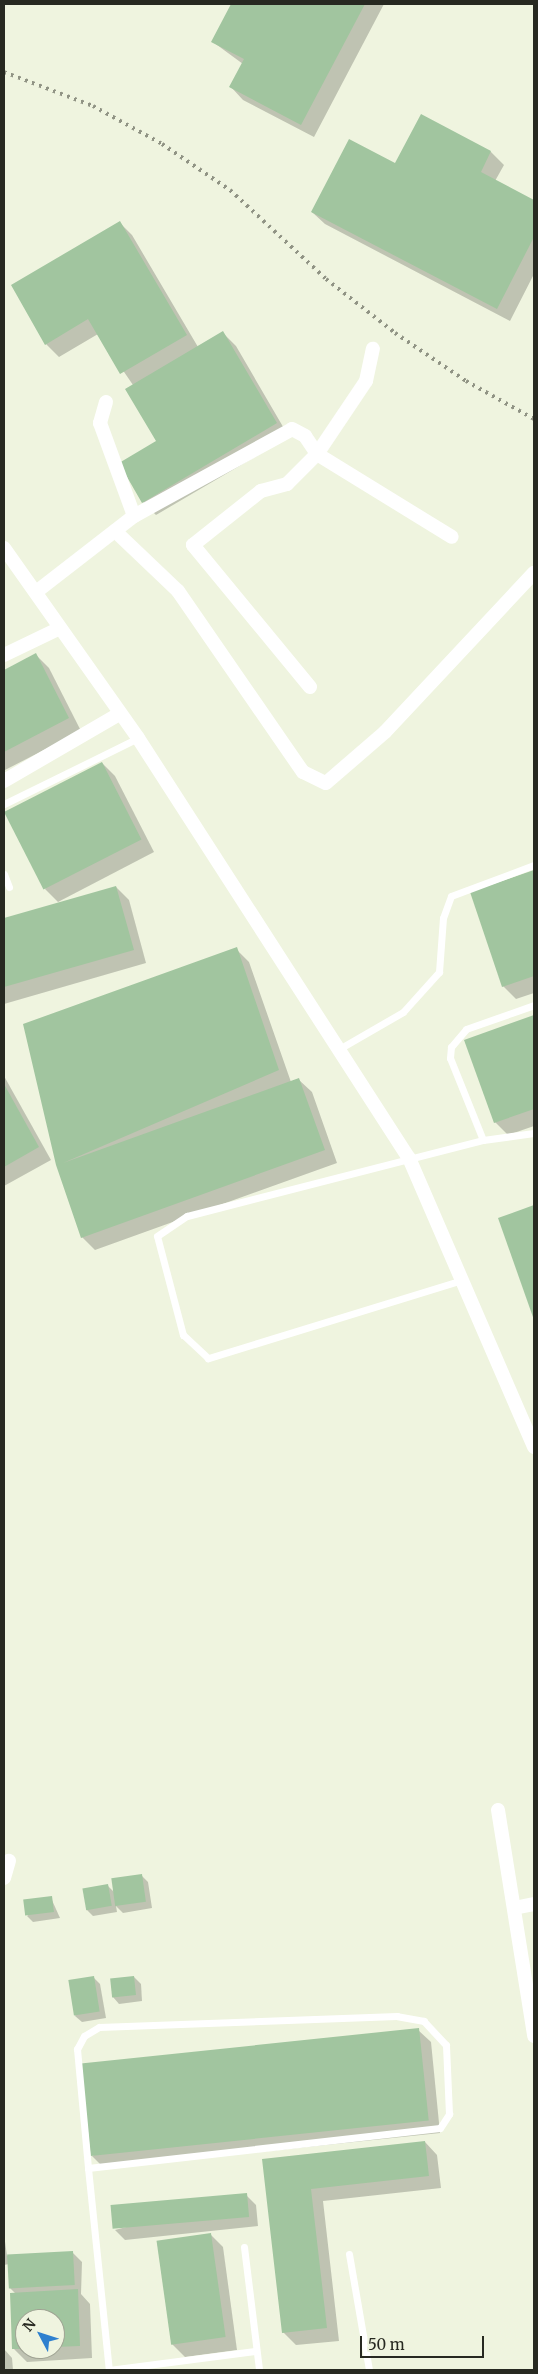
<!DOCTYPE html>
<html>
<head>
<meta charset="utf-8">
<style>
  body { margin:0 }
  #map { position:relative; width:538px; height:2374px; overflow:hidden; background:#eff4df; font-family:Merriweather,serif }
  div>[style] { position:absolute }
  .shadow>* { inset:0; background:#0003 }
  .building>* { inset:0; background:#a1c59f; transform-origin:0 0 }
  .service>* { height:7px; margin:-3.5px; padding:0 3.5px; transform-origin:3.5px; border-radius:3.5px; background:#fff }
  .minor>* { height:14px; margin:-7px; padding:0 7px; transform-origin:7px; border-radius:7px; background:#fff }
  .rail>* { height:4px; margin-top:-2px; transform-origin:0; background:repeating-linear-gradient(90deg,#909384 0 2.5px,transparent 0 7.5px) }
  span { translate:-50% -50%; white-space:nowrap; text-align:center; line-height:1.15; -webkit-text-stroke:5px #eff4df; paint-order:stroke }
  .frame { position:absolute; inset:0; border:5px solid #272921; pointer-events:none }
  .north { position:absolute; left:15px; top:2309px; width:50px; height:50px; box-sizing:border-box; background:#eff4df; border:1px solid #9fa393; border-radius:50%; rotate:310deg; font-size:14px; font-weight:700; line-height:20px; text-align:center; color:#272921 }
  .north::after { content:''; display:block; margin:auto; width:18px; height:22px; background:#2e80cf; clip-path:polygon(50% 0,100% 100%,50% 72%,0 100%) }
  .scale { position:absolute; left:360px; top:2336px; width:124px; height:22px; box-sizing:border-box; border:2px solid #272921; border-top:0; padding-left:6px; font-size:15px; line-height:18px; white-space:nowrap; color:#272921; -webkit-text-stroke:4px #eff4df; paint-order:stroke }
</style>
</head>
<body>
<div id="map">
  <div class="shadow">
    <i style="clip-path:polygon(233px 4px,384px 4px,314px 137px,243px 100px,231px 87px,243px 64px,213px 42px)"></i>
    <i style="clip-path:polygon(421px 116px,491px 152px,504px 165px,495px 181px,534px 201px,534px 274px,510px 321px,325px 224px,312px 212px,396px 165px)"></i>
    <i style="clip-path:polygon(120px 223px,132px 235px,198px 347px,223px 333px,236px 346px,289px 437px,156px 515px,143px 502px,157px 442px,133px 385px,98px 334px,59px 357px,46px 344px)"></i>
    <i style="clip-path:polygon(36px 655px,49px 668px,81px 731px,5px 770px,4px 671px)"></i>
    <i style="clip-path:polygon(102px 763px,115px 776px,154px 852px,58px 902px,45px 889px)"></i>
    <i style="clip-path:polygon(534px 871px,534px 993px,516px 999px,503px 986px,472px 893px)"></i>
    <i style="clip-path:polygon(116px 887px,129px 900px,146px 963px,4px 1004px,4px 919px)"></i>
    <i style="clip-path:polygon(236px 949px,249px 962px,291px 1082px,299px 1080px,312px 1092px,337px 1163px,95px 1250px,82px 1237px,57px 1165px)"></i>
    <i style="clip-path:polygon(534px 1016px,534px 1126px,508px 1135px,495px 1122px,466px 1041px)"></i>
    <i style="clip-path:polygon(4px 1076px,51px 1160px,4px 1186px)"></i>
    <i style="clip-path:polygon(534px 1206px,534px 1317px,499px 1219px)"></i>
    <i style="clip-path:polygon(141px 1875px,148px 1882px,152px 1908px,123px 1913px,116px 1906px,117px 1912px,93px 1916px,86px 1909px,108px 1886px,115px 1893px)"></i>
    <i style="clip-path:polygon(51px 1898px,60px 1918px,33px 1922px,27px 1916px)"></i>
    <i style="clip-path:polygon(134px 1977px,141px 1984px,142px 2001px,119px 2004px,113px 1997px)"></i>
    <i style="clip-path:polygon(94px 1978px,100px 1984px,106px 2018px,82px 2022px,75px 2016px)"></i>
    <i style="clip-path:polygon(418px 2030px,431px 2042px,440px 2133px,104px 2168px,92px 2156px)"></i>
    <i style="clip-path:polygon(425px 2142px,437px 2155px,441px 2188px,323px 2201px,339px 2341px,296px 2345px,283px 2332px,264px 2160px)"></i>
    <i style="clip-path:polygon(246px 2195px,256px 2205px,258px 2226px,125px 2240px,115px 2230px)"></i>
    <i style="clip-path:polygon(evenodd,4px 2234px,7px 2256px,72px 2252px,82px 2262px,81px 2294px,90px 2304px,92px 2358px,27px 2362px,14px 2349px,16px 2294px,10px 2288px,9px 2264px,4px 2265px,4px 2234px,25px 2319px,55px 2319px,55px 2349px,25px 2349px,25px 2319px)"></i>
    <i style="clip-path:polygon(210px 2234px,223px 2247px,237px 2350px,185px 2357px,172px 2344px)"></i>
    <i style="clip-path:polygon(4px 2349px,12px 2358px,13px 2370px,4px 2370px)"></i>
  </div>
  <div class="building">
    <i style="clip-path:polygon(231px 4px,365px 4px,301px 125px,229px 87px,244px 59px,211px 42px)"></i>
    <i style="clip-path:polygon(421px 114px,491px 151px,481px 172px,534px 200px,534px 237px,497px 309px,311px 212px,349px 139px,395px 163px)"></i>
    <i style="clip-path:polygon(120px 221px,187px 335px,120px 374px,88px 319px,45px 345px,11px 285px)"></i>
    <i style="clip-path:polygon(223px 331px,277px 423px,142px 503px,119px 463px,156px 441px,125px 389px)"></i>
    <i style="clip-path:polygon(36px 653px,69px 718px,4px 752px,4px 670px)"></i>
    <i style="left:102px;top:762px;width:87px;height:110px;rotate:63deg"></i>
    <i style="clip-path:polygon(534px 870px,534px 976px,502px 987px,470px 892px)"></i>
    <i style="clip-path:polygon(116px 886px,134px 950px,4px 987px,4px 918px)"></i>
    <i style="clip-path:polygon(237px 947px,279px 1070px,63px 1163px,299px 1078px,325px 1150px,81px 1238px,56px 1165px,23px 1024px)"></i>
    <i style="clip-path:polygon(534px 1015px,534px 1109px,494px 1123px,464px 1040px)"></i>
    <i style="clip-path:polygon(4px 1084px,39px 1147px,4px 1167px)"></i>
    <i style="clip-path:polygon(534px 1205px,534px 1320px,498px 1218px)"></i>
    <i style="left:142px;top:1874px;width:28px;height:31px;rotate:82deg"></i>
    <i style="left:108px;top:1884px;width:22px;height:26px;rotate:80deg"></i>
    <i style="left:52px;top:1896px;width:16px;height:29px;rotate:83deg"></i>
    <i style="left:94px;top:1976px;width:36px;height:26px;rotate:81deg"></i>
    <i style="left:134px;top:1976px;width:19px;height:24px;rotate:84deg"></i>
    <i style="left:419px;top:2028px;width:93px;height:340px;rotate:84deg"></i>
    <i style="clip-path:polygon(425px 2141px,429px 2176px,311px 2189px,327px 2328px,282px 2333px,262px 2159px)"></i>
    <i style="left:247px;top:2193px;width:24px;height:137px;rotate:85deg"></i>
    <i style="left:211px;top:2233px;width:105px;height:55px;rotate:82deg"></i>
    <i style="left:73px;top:2251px;width:34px;height:66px;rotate:87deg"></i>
    <i style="clip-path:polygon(78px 2289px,80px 2346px,55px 2347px,55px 2319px,25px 2319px,25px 2349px,12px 2349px,10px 2293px)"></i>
  </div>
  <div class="service">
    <i style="left:4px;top:804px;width:149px;rotate:-26.2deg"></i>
    <i style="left:4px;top:874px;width:14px;rotate:69deg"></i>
    <i style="left:339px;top:1049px;width:74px;rotate:-30deg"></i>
    <i style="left:403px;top:1012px;width:54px;rotate:-48deg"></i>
    <i style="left:439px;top:972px;width:54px;rotate:-85.8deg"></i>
    <i style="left:443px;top:918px;width:23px;rotate:-70deg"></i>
    <i style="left:451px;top:896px;width:89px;rotate:-20.5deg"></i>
    <i style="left:483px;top:1140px;width:88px;rotate:-111.9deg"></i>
    <i style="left:450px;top:1058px;width:11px;rotate:-85deg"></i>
    <i style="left:451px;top:1047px;width:23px;rotate:-50deg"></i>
    <i style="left:466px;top:1029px;width:72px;rotate:-19.4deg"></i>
    <i style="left:459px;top:1281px;width:263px;rotate:162.9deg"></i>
    <i style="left:208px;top:1358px;width:34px;rotate:-137deg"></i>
    <i style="left:183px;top:1335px;width:102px;rotate:-104.7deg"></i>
    <i style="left:157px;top:1236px;width:36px;rotate:-34deg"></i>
    <i style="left:187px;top:1216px;width:306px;rotate:-14.4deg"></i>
    <i style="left:483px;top:1140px;width:51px;rotate:-7.8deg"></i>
    <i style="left:88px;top:2168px;width:354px;rotate:-6.5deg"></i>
    <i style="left:440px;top:2128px;width:17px;rotate:-57deg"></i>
    <i style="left:449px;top:2114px;width:69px;rotate:-92.5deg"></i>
    <i style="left:446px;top:2045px;width:33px;rotate:-133deg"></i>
    <i style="left:424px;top:2021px;width:27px;rotate:-170deg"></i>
    <i style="left:397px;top:2016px;width:298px;rotate:177.9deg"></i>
    <i style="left:99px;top:2027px;width:17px;rotate:149deg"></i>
    <i style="left:84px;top:2036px;width:15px;rotate:118deg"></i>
    <i style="left:77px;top:2049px;width:120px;rotate:84.7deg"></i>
    <i style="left:88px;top:2168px;width:203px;rotate:84.1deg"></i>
    <i style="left:244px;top:2247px;width:124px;rotate:83deg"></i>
    <i style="left:349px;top:2254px;width:118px;rotate:80.2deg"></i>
    <i style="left:109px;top:2370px;width:147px;rotate:-7.4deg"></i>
  </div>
  <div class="minor">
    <i style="left:106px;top:402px;width:22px;rotate:106deg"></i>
    <i style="left:100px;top:423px;width:99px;rotate:69.9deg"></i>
    <i style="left:115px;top:531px;width:87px;rotate:43.6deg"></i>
    <i style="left:178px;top:591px;width:220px;rotate:55.4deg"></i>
    <i style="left:303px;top:772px;width:25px;rotate:26deg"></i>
    <i style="left:326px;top:783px;width:78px;rotate:-40.8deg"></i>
    <i style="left:385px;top:732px;width:218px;rotate:-46.9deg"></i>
    <i style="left:4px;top:548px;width:232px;rotate:54.8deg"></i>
    <i style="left:138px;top:738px;width:500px;rotate:57.2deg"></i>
    <i style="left:409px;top:1158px;width:315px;rotate:66.6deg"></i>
    <i style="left:36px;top:592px;width:124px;rotate:-37.8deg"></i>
    <i style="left:134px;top:516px;width:180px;rotate:-28.8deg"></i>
    <i style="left:292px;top:429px;width:15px;rotate:28deg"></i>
    <i style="left:305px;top:436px;width:22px;rotate:56deg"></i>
    <i style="left:317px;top:454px;width:158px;rotate:31.6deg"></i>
    <i style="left:4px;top:655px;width:60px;rotate:-25.7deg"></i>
    <i style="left:310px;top:687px;width:184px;rotate:-129.5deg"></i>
    <i style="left:193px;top:545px;width:87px;rotate:-38.5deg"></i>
    <i style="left:261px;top:491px;width:27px;rotate:-15deg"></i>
    <i style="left:287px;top:484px;width:42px;rotate:-45deg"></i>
    <i style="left:317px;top:454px;width:88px;rotate:-56.1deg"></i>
    <i style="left:366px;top:381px;width:33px;rotate:-78deg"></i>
    <i style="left:4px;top:781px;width:133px;rotate:-30.2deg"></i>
    <i style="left:498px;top:1810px;width:229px;rotate:80.9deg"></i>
    <i style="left:4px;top:1878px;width:18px;rotate:-74deg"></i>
    <i style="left:514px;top:1908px;width:20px;rotate:-11deg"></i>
  </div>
  <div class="rail">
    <i style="left:4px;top:72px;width:95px;rotate:20.9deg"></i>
    <i style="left:93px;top:106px;width:79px;rotate:28.8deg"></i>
    <i style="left:162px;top:144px;width:82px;rotate:34.1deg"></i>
    <i style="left:230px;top:190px;width:131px;rotate:42.8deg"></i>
    <i style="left:326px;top:279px;width:88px;rotate:38deg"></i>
    <i style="left:395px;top:333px;width:86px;rotate:34.1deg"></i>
    <i style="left:466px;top:381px;width:78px;rotate:29.2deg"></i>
  </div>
  <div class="frame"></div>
  <div class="north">N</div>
  <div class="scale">50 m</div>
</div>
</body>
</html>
